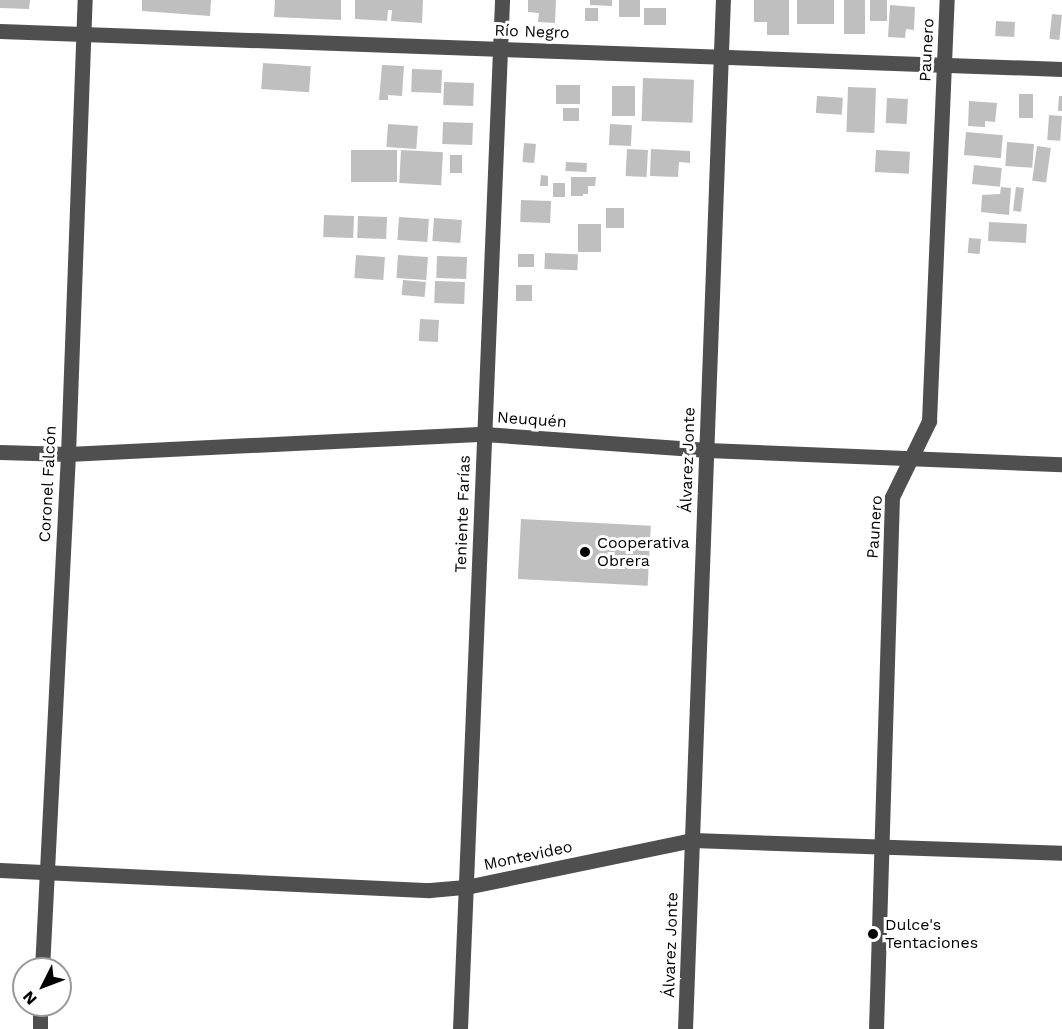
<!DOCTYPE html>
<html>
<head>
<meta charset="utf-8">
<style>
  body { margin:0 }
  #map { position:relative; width:1062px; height:1029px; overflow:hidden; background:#fff; font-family:"Work Sans",sans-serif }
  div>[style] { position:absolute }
  .building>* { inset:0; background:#bfbfbf; transform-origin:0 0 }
  .minor>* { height:15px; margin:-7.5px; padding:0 7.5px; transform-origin:7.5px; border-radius:7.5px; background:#4f4f4f }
  .dots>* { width:16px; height:16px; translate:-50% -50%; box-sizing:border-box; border:3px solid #fff; border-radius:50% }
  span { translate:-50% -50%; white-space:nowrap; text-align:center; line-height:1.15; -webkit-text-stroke:6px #fff; paint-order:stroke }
  .street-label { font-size:16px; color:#000 }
  .poi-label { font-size:16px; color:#000 }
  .left { translate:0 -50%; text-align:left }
  .north { position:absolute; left:12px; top:957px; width:60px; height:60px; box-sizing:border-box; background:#fff; border:2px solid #999; border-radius:50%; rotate:228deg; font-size:16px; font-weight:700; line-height:24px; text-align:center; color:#000 }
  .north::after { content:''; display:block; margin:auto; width:21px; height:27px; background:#000; clip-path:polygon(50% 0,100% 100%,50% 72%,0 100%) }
</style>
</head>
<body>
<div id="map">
  <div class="building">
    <i style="clip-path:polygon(0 0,30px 0,29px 9px,0 8px)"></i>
    <i style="clip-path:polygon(142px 0,211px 0,210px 16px,142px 11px)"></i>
    <i style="clip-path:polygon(275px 0,341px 0,341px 20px,274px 17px)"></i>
    <i style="clip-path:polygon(355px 0,423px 0,422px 23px,391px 21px,392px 10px,388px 10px,387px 21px,355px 19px)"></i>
    <i style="clip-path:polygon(528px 0,556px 0,555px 23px,538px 22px,539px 13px,528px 12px)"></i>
    <i style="clip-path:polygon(590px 0,612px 0,612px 6px,590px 5px)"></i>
    <i style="left:619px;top:0;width:21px;height:17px"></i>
    <i style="clip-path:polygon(754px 0,789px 0,789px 35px,767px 35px,767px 22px,754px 22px)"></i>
    <i style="left:797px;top:0;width:37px;height:24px"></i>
    <i style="left:844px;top:0;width:21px;height:34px"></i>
    <i style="left:870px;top:0;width:17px;height:21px"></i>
    <i style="clip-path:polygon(890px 5px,915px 7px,914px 30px,906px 29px,905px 38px,888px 37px)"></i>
    <i style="left:585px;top:8px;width:13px;height:13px"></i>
    <i style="left:644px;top:8px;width:22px;height:17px"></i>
    <i style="left:1052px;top:14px;width:10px;height:25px;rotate:6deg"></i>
    <i style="left:996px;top:21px;width:19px;height:15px;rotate:3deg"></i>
    <i style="left:263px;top:63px;width:48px;height:26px;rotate:4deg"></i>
    <i style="clip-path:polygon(382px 65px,404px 66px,402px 96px,388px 95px,388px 100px,379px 100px)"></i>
    <i style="left:412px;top:69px;width:30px;height:23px;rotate:2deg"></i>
    <i style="left:643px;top:78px;width:51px;height:43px;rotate:2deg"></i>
    <i style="left:444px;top:82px;width:30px;height:23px;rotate:2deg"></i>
    <i style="left:556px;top:85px;width:24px;height:19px"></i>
    <i style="left:612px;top:86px;width:23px;height:30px"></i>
    <i style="left:848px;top:87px;width:28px;height:45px;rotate:2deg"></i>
    <i style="left:1019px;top:94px;width:14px;height:24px"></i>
    <i style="left:817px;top:96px;width:26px;height:17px;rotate:4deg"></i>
    <i style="clip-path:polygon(1059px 96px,1062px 96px,1062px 111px,1058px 111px)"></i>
    <i style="left:887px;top:98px;width:21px;height:25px;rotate:3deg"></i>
    <i style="clip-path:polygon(969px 101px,997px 103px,995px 122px,985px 121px,985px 127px,968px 126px)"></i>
    <i style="left:563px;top:108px;width:16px;height:13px"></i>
    <i style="left:1049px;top:115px;width:13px;height:25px;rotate:4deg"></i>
    <i style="left:443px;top:122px;width:30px;height:22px;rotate:2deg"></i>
    <i style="left:388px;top:124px;width:30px;height:23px;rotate:4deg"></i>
    <i style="left:610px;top:124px;width:22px;height:21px;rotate:3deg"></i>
    <i style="left:966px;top:132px;width:37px;height:23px;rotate:5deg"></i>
    <i style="left:1007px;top:142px;width:27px;height:24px;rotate:4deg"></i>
    <i style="left:524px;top:143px;width:12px;height:19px;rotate:5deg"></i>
    <i style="left:1037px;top:146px;width:14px;height:35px;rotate:8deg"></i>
    <i style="left:627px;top:149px;width:21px;height:27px;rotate:3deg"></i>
    <i style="clip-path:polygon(651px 149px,690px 151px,690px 163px,679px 162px,678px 177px,650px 176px)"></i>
    <i style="left:351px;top:150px;width:46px;height:32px"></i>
    <i style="left:401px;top:150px;width:42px;height:33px;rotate:3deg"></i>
    <i style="left:876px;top:150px;width:34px;height:22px;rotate:3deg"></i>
    <i style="left:450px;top:155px;width:12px;height:18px"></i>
    <i style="left:566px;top:162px;width:21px;height:9px;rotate:3deg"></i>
    <i style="left:974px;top:165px;width:28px;height:19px;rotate:6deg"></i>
    <i style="clip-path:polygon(541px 175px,548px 176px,548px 186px,540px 186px)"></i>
    <i style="clip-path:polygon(571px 177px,596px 177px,595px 186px,588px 186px,588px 194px,583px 194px,583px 196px,571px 196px)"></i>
    <i style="left:553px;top:183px;width:12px;height:14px"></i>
    <i style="clip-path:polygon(1001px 187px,1011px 188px,1009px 215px,981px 212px,982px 195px,1000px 194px)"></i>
    <i style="left:1016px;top:187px;width:8px;height:24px;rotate:7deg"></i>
    <i style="left:521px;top:200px;width:30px;height:22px;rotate:2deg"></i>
    <i style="left:606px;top:208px;width:18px;height:20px"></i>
    <i style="left:324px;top:215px;width:30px;height:22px;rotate:2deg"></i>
    <i style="left:358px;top:216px;width:29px;height:22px;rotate:2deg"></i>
    <i style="left:399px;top:217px;width:30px;height:23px;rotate:4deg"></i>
    <i style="left:434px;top:218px;width:28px;height:23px;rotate:4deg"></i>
    <i style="left:989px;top:222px;width:38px;height:19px;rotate:3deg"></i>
    <i style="left:578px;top:224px;width:23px;height:28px"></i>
    <i style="left:969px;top:238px;width:12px;height:15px;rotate:5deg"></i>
    <i style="left:545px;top:253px;width:33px;height:16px;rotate:2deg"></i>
    <i style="left:518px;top:254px;width:16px;height:13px"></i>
    <i style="left:356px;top:255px;width:29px;height:23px;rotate:4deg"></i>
    <i style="left:398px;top:255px;width:30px;height:23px;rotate:4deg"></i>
    <i style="left:437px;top:256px;width:30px;height:22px;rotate:2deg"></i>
    <i style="left:403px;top:280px;width:23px;height:15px;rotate:5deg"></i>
    <i style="left:435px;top:281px;width:30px;height:22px;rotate:2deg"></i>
    <i style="left:516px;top:285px;width:16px;height:16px"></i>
    <i style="left:420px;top:319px;width:19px;height:22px;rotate:3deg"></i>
    <i style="left:521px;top:519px;width:130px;height:60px;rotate:3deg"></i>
  </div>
  <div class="minor">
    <i style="left:0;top:31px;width:1063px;rotate:2.05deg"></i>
    <i style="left:0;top:452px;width:68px;rotate:1.7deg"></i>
    <i style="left:68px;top:454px;width:416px;rotate:-2.8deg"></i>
    <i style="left:484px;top:434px;width:224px;rotate:4.1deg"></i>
    <i style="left:707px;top:450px;width:355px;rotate:2.3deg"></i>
    <i style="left:0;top:870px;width:430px;rotate:2.7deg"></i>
    <i style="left:430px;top:890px;width:36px;rotate:-5deg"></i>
    <i style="left:466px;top:887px;width:232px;rotate:-11.7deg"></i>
    <i style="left:693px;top:840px;width:369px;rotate:2deg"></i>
    <i style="left:42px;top:969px;width:516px;rotate:-87.11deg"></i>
    <i style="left:68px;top:454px;width:454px;rotate:-87.9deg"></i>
    <i style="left:40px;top:1029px;width:24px;rotate:-90deg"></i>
    <i style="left:460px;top:1029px;width:1030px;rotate:-87.66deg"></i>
    <i style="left:685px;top:1029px;width:1030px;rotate:-87.89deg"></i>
    <i style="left:876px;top:1029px;width:532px;rotate:-88.28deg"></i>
    <i style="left:892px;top:497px;width:85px;rotate:-64deg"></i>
    <i style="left:929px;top:421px;width:421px;rotate:-87.6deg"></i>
  </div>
  <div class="dots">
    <i style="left:585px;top:552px;background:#000"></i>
    <i style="left:873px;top:934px;background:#000"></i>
  </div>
  <div class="street-label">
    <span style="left:532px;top:32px;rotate:2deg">Río Negro</span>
    <span style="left:927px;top:50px;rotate:-87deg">Paunero</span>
    <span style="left:532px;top:420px;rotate:4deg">Neuquén</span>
    <span style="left:688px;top:460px;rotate:-88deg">Álvarez Jonte</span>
    <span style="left:48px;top:484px;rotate:-87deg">Coronel Falcón</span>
    <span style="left:463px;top:514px;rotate:-88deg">Teniente Farías</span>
    <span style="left:875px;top:527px;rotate:-86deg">Paunero</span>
    <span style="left:528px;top:856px;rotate:-12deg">Montevideo</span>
    <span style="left:671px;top:945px;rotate:-88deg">Álvarez Jonte</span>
  </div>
  <div class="poi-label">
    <span class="left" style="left:597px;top:552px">Cooperativa<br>Obrera</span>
    <span class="left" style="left:885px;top:934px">Dulce's<br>Tentaciones</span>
  </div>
  <div class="north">N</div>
</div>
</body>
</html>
